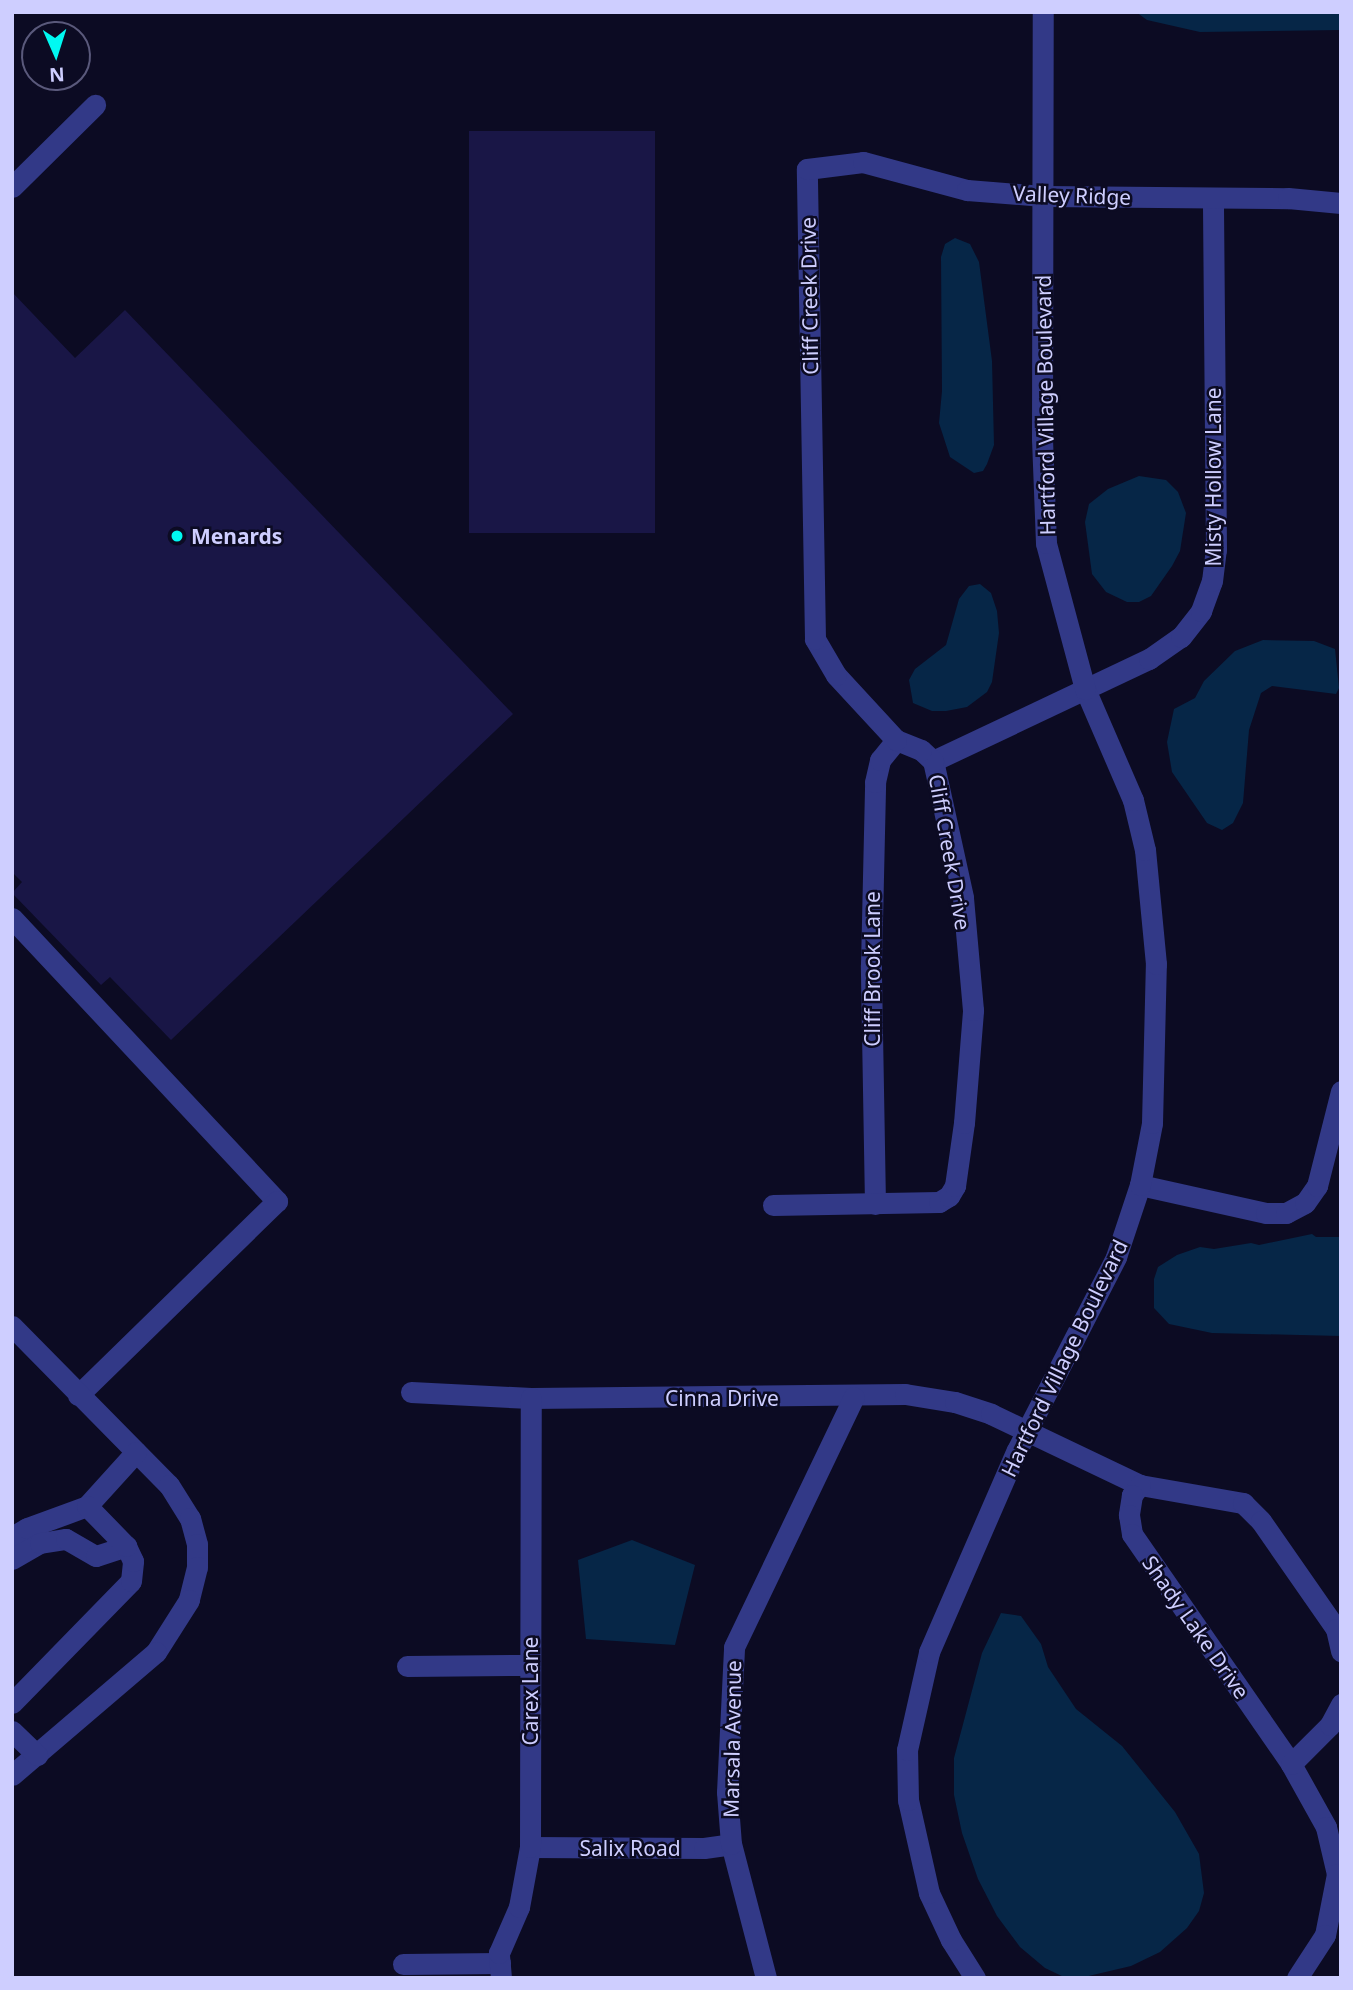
<!DOCTYPE html>
<html>
<head>
<meta charset="utf-8">
<style>
  body { margin:0 }
  #map { position:relative; width:1353px; height:1990px; overflow:hidden; background:#0c0b23; font-family:"Noto Sans",sans-serif }
  div>[style] { position:absolute }
  .water>* { inset:0; background:#062647 }
  .building>* { inset:0; background:#191646; transform-origin:0 0 }
  .minor>* { height:21px; margin:-10.5px; padding:0 10.5px; transform-origin:10.5px; border-radius:10.5px; background:#323987 }
  .dots>* { width:19px; height:19px; translate:-50% -50%; box-sizing:border-box; border:4px solid #0c0b23; border-radius:50% }
  span { translate:-50% -50%; white-space:nowrap; text-align:center; line-height:1.15; -webkit-text-stroke:5px #0c0b23; paint-order:stroke }
  .street-label { font-size:21px; color:#ceceff }
  .poi-label { font-size:21px; color:#ceceff; font-weight:700 }
  .left { translate:0 -50%; text-align:left }
  .frame { position:absolute; inset:0; border:14px solid #ceceff; pointer-events:none }
  .north { position:absolute; left:21px; top:21px; width:70px; height:70px; box-sizing:border-box; background:#0c0b23; border:2px solid #5a597b; border-radius:50%; rotate:177deg; font-size:19px; font-weight:700; line-height:28px; text-align:center; color:#ceceff }
  .north::after { content:''; display:block; margin:auto; width:24px; height:32px; background:#00f9f2; clip-path:polygon(50% 0,100% 100%,50% 72%,0 100%) }
</style>
</head>
<body>
<div id="map">
  <div class="water">
    <i style="clip-path:polygon(1136px 12px,1341px 12px,1341px 30px,1200px 32px,1147px 20px)"></i>
    <i style="clip-path:polygon(955px 238px,970px 244px,979px 262px,992px 361px,994px 445px,987px 464px,983px 471px,974px 473px,950px 457px,939px 423px,942px 391px,941px 257px,945px 244px)"></i>
    <i style="clip-path:polygon(1139px 476px,1166px 480px,1178px 492px,1186px 513px,1180px 551px,1172px 566px,1151px 596px,1139px 602px,1127px 602px,1106px 592px,1092px 574px,1085px 522px,1089px 504px,1108px 489px)"></i>
    <i style="clip-path:polygon(980px 584px,991px 593px,997px 611px,999px 633px,992px 682px,987px 692px,967px 707px,946px 711px,932px 711px,913px 703px,909px 680px,915px 669px,946px 645px,959px 599px,969px 586px)"></i>
    <i style="clip-path:polygon(1263px 640px,1314px 641px,1335px 649px,1339px 688px,1336px 694px,1272px 686px,1261px 693px,1249px 730px,1243px 803px,1233px 823px,1222px 830px,1207px 823px,1172px 772px,1167px 742px,1174px 709px,1195px 698px,1204px 681px,1235px 651px)"></i>
    <i style="clip-path:polygon(1312px 1234px,1316px 1237px,1341px 1237px,1341px 1336px,1212px 1333px,1169px 1324px,1154px 1308px,1154px 1279px,1158px 1267px,1177px 1255px,1200px 1247px,1214px 1249px,1251px 1243px,1259px 1245px)"></i>
    <i style="clip-path:polygon(632px 1540px,695px 1565px,675px 1645px,586px 1639px,578px 1560px)"></i>
    <i style="clip-path:polygon(1001px 1613px,1021px 1616px,1041px 1644px,1048px 1667px,1076px 1709px,1122px 1746px,1175px 1812px,1199px 1854px,1204px 1893px,1199px 1911px,1187px 1928px,1160px 1952px,1131px 1966px,1080px 1978px,1066px 1978px,1045px 1968px,1020px 1947px,997px 1916px,978px 1879px,962px 1833px,954px 1795px,954px 1758px,982px 1653px)"></i>
  </div>
  <div class="building">
    <i style="left:469px;top:131px;width:186px;height:402px"></i>
    <i style="clip-path:polygon(12px 292px,75px 358px,125px 310px,513px 714px,171px 1040px,110px 977px,101px 985px,12px 893px,22px 882px,12px 872px)"></i>
  </div>
  <div class="minor">
    <i style="left:12px;top:187px;width:117px;rotate:-44.7deg"></i>
    <i style="left:933px;top:761px;width:239px;rotate:-25.3deg"></i>
    <i style="left:1149px;top:659px;width:39px;rotate:-35deg"></i>
    <i style="left:1181px;top:637px;width:33px;rotate:-52deg"></i>
    <i style="left:1201px;top:611px;width:32px;rotate:-70deg"></i>
    <i style="left:1212px;top:581px;width:31px;rotate:-83deg"></i>
    <i style="left:1216px;top:550px;width:352px;rotate:-90.5deg"></i>
    <i style="left:12px;top:918px;width:388px;rotate:46.9deg"></i>
    <i style="left:277px;top:1201px;width:278px;rotate:135.7deg"></i>
    <i style="left:1140px;top:1185px;width:129px;rotate:12.5deg"></i>
    <i style="left:1266px;top:1213px;width:20px"></i>
    <i style="left:1286px;top:1213px;width:21px;rotate:-28deg"></i>
    <i style="left:1305px;top:1203px;width:21px;rotate:-55deg"></i>
    <i style="left:1317px;top:1186px;width:98px;rotate:-75.8deg"></i>
    <i style="left:875px;top:1204px;width:239px;rotate:-91deg"></i>
    <i style="left:871px;top:965px;width:183px;rotate:-88.7deg"></i>
    <i style="left:875px;top:782px;width:23px;rotate:-77deg"></i>
    <i style="left:880px;top:760px;width:26px;rotate:-51deg"></i>
    <i style="left:773px;top:1205px;width:166px;rotate:-1deg"></i>
    <i style="left:939px;top:1202px;width:12px;rotate:-31deg"></i>
    <i style="left:949px;top:1196px;width:12px;rotate:-59deg"></i>
    <i style="left:955px;top:1186px;width:64px;rotate:-81.9deg"></i>
    <i style="left:964px;top:1123px;width:113px;rotate:-85.4deg"></i>
    <i style="left:973px;top:1010px;width:113px;rotate:-95.1deg"></i>
    <i style="left:963px;top:897px;width:139px;rotate:-102.4deg"></i>
    <i style="left:933px;top:761px;width:16px;rotate:-137deg"></i>
    <i style="left:921px;top:750px;width:27px;rotate:-158deg"></i>
    <i style="left:896px;top:740px;width:88px;rotate:-132.7deg"></i>
    <i style="left:836px;top:675px;width:42px;rotate:-120.3deg"></i>
    <i style="left:815px;top:639px;width:470px;rotate:-91deg"></i>
    <i style="left:807px;top:169px;width:56px;rotate:-7.1deg"></i>
    <i style="left:863px;top:162px;width:108px;rotate:15.1deg"></i>
    <i style="left:967px;top:190px;width:76px;rotate:4.5deg"></i>
    <i style="left:1043px;top:196px;width:245px;rotate:0.5deg"></i>
    <i style="left:1288px;top:198px;width:53px;rotate:5.4deg"></i>
    <i style="left:12px;top:1326px;width:223px;rotate:45.4deg"></i>
    <i style="left:169px;top:1485px;width:39px;rotate:58deg"></i>
    <i style="left:190px;top:1518px;width:27px;rotate:75deg"></i>
    <i style="left:197px;top:1544px;width:23px;rotate:90deg"></i>
    <i style="left:197px;top:1567px;width:34px;rotate:104deg"></i>
    <i style="left:189px;top:1600px;width:62px;rotate:122.4deg"></i>
    <i style="left:156px;top:1652px;width:189px;rotate:139.5deg"></i>
    <i style="left:411px;top:1392px;width:120px;rotate:2.9deg"></i>
    <i style="left:531px;top:1398px;width:374px;rotate:-0.6deg"></i>
    <i style="left:905px;top:1394px;width:51px;rotate:9.1deg"></i>
    <i style="left:955px;top:1402px;width:38px;rotate:18deg"></i>
    <i style="left:991px;top:1414px;width:165px;rotate:25.5deg"></i>
    <i style="left:1140px;top:1485px;width:105px;rotate:9.9deg"></i>
    <i style="left:1243px;top:1503px;width:25px;rotate:45deg"></i>
    <i style="left:1261px;top:1521px;width:131px;rotate:55.2deg"></i>
    <i style="left:1336px;top:1629px;width:23px;rotate:77deg"></i>
    <i style="left:1140px;top:1485px;width:13px;rotate:129deg"></i>
    <i style="left:1132px;top:1495px;width:20px;rotate:99deg"></i>
    <i style="left:1129px;top:1515px;width:19px;rotate:81deg"></i>
    <i style="left:1132px;top:1534px;width:280px;rotate:55.3deg"></i>
    <i style="left:1291px;top:1764px;width:72px;rotate:60.9deg"></i>
    <i style="left:1326px;top:1827px;width:48px;rotate:76.8deg"></i>
    <i style="left:1337px;top:1874px;width:62px;rotate:101.1deg"></i>
    <i style="left:1325px;top:1935px;width:51px;rotate:123.1deg"></i>
    <i style="left:12px;top:1537px;width:17px;rotate:-31deg"></i>
    <i style="left:27px;top:1528px;width:64px;rotate:-20.1deg"></i>
    <i style="left:87px;top:1506px;width:73px;rotate:-47.8deg"></i>
    <i style="left:12px;top:1559px;width:32px;rotate:-30deg"></i>
    <i style="left:40px;top:1543px;width:26px;rotate:-9deg"></i>
    <i style="left:66px;top:1539px;width:34px;rotate:30deg"></i>
    <i style="left:96px;top:1556px;width:32px;rotate:-18deg"></i>
    <i style="left:407px;top:1666px;width:123px;rotate:-0.5deg"></i>
    <i style="left:12px;top:1703px;width:170px;rotate:-45.7deg"></i>
    <i style="left:131px;top:1581px;width:20px;rotate:-84deg"></i>
    <i style="left:133px;top:1561px;width:17px;rotate:-115deg"></i>
    <i style="left:126px;top:1546px;width:56px;rotate:-134.3deg"></i>
    <i style="left:12px;top:1731px;width:35px;rotate:44deg"></i>
    <i style="left:1291px;top:1764px;width:55px;rotate:-45deg"></i>
    <i style="left:1330px;top:1725px;width:24px;rotate:-62deg"></i>
    <i style="left:530px;top:1847px;width:174px;rotate:0.3deg"></i>
    <i style="left:704px;top:1848px;width:27px;rotate:-8deg"></i>
    <i style="left:403px;top:1964px;width:97px;rotate:-0.6deg"></i>
    <i style="left:501px;top:1978px;width:25px;rotate:-95deg"></i>
    <i style="left:499px;top:1953px;width:50px;rotate:-66.5deg"></i>
    <i style="left:519px;top:1907px;width:61px;rotate:-79.6deg"></i>
    <i style="left:530px;top:1847px;width:449px;rotate:-89.9deg"></i>
    <i style="left:766px;top:1978px;width:138px;rotate:-104.6deg"></i>
    <i style="left:731px;top:1844px;width:52px;rotate:-94.4deg"></i>
    <i style="left:727px;top:1792px;width:145px;rotate:-87.2deg"></i>
    <i style="left:734px;top:1647px;width:277px;rotate:-64.4deg"></i>
    <i style="left:975px;top:1978px;width:45px;rotate:-122.3deg"></i>
    <i style="left:951px;top:1940px;width:52px;rotate:-115.1deg"></i>
    <i style="left:929px;top:1893px;width:95px;rotate:-102.7deg"></i>
    <i style="left:908px;top:1800px;width:50px;rotate:-91.1deg"></i>
    <i style="left:907px;top:1750px;width:100px;rotate:-77.3deg"></i>
    <i style="left:929px;top:1652px;width:220px;rotate:-66.5deg"></i>
    <i style="left:1017px;top:1450px;width:217px;rotate:-62.8deg"></i>
    <i style="left:1116px;top:1257px;width:76px;rotate:-71.6deg"></i>
    <i style="left:1140px;top:1185px;width:63px;rotate:-79deg"></i>
    <i style="left:1152px;top:1123px;width:159px;rotate:-88.6deg"></i>
    <i style="left:1156px;top:964px;width:115px;rotate:-95.5deg"></i>
    <i style="left:1145px;top:850px;width:51px;rotate:-103.5deg"></i>
    <i style="left:1133px;top:800px;width:121px;rotate:-113.4deg"></i>
    <i style="left:1085px;top:689px;width:151px;rotate:-105deg"></i>
    <i style="left:1046px;top:543px;width:104px;rotate:-92.2deg"></i>
    <i style="left:1042px;top:439px;width:427px;rotate:-89.9deg"></i>
  </div>
  <div class="dots">
    <i style="left:177px;top:536px;background:#00f9f2"></i>
  </div>
  <div class="street-label">
    <span style="left:1072px;top:195px;rotate:2deg">Valley Ridge</span>
    <span style="left:809px;top:296px;rotate:-91deg">Cliff Creek Drive</span>
    <span style="left:1045px;top:405px;rotate:-91deg">Hartford Village Boulevard</span>
    <span style="left:1213px;top:477px;rotate:-90deg">Misty Hollow Lane</span>
    <span style="left:950px;top:852px;rotate:80deg">Cliff Creek Drive</span>
    <span style="left:872px;top:969px;rotate:-90deg">Cliff Brook Lane</span>
    <span style="left:1064px;top:1358px;rotate:-64deg">Hartford Village Boulevard</span>
    <span style="left:722px;top:1398px">Cinna Drive</span>
    <span style="left:1196px;top:1627px;rotate:55deg">Shady Lake Drive</span>
    <span style="left:530px;top:1691px;rotate:-90deg">Carex Lane</span>
    <span style="left:732px;top:1739px;rotate:-89deg">Marsala Avenue</span>
    <span style="left:630px;top:1848px">Salix Road</span>
  </div>
  <div class="poi-label">
    <span class="left" style="left:191px;top:536px">Menards</span>
  </div>
  <div class="frame"></div>
  <div class="north">N</div>
</div>
</body>
</html>
